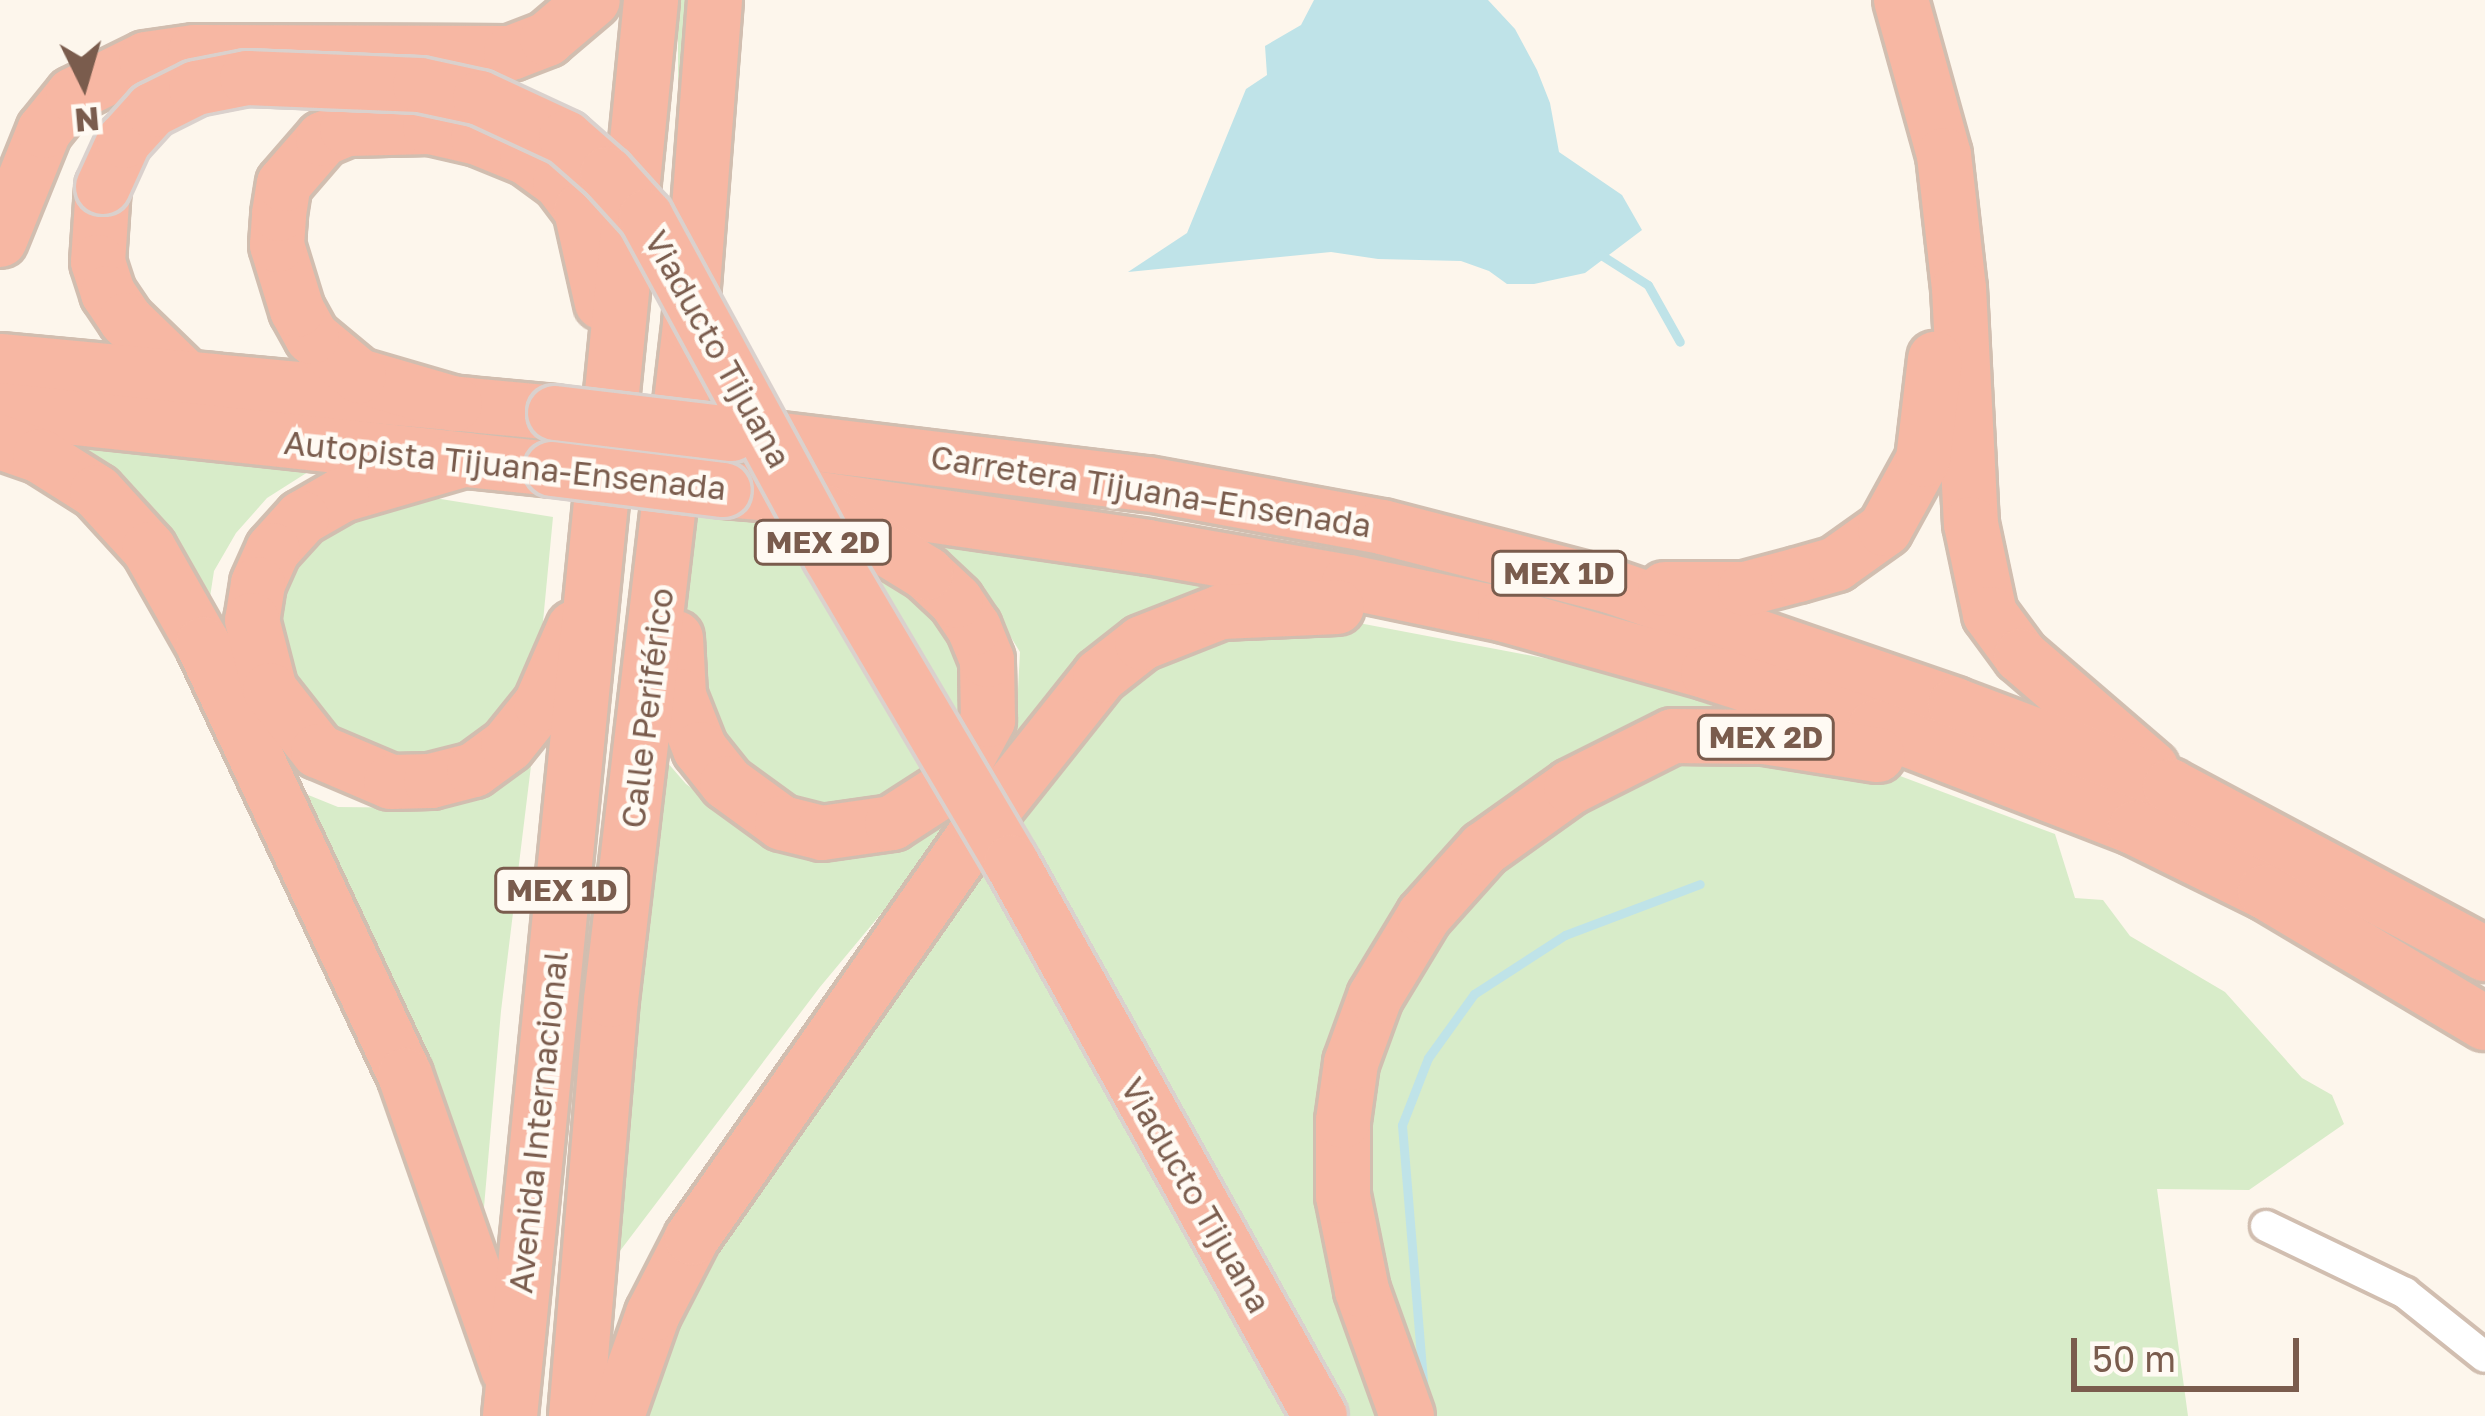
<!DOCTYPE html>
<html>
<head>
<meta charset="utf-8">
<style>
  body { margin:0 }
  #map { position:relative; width:2485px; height:1416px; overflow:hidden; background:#fdf6ec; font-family:"Golos Text",sans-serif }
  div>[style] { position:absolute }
  .green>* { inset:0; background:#d8ecc9; transform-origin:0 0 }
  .water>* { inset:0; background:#bfe3e8 }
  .stream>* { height:9px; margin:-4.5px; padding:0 4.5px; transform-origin:4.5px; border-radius:4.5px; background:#bfe3e8 }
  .roads { filter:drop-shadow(3px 0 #d1beb0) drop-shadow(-3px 0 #d1beb0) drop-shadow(0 3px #d1beb0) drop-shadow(0 -3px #d1beb0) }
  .minor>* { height:30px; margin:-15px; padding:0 15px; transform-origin:15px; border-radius:15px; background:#fff }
  .motorway>* { height:54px; margin:-27px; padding:0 27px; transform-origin:27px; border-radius:27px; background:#f7b7a3 }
  .bridges { filter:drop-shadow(3px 0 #dad1cd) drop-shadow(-3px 0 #dad1cd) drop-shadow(0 3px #dad1cd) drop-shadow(0 -3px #dad1cd) }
  .motorway-bridge>* { height:54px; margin:-27px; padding:0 27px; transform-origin:27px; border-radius:27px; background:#f7b7a3 }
  span { translate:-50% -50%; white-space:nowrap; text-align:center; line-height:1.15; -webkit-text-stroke:9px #fffaf3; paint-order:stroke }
  .shield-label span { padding:3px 9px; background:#fffaf3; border:3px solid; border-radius:9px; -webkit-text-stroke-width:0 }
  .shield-label { font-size:30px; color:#7a5c4d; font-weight:700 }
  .street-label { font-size:33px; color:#7a5c4d }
  .north { position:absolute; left:24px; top:24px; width:120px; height:120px; -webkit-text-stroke:9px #fffaf3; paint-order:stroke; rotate:175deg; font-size:33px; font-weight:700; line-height:48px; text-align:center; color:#7a5c4d }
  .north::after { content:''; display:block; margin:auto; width:42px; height:54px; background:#7a5c4d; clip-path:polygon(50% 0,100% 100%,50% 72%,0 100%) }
  .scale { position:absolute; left:2071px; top:1338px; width:228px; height:54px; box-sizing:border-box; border:6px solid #7a5c4d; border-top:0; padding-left:15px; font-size:36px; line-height:42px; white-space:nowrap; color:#7a5c4d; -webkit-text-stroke:9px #fffaf3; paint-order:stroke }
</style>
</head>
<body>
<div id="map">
  <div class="green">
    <i style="left:678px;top:0;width:10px;height:398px"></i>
    <i style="clip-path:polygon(42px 435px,319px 465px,267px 498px,236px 533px,214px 571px,208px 610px,286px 786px,338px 807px,430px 808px,463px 797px,536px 725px,501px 1011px,477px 1288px,154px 562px)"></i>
    <i style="clip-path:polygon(422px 496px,553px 517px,542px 632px,512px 704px,480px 735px,459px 747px,381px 762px,310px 732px,264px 626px,315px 526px)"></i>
    <i style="clip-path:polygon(678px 509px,833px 535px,946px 619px,960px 666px,959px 727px,942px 761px,863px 810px,776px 806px,701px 742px,670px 566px)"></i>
    <i style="clip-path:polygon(927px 534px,1224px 589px,1049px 712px,820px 987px,601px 1276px,660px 754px,686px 784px,756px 834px,921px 835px,946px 823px,983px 790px,1008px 757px,1016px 727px,1020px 652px,972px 574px)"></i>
    <i style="clip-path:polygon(1343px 620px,1628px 674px,2055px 834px,2075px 898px,2103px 900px,2130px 936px,2225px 992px,2302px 1078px,2332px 1095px,2344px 1124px,2249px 1190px,2157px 1189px,2188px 1416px,639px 1416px,682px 1293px,1098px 691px,1175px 634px)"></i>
  </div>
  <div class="water">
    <i style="clip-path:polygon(1314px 0,1488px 0,1515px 29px,1537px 70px,1550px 103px,1559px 152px,1622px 195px,1642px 230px,1585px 273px,1534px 284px,1507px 284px,1489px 271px,1461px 261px,1378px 259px,1331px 252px,1128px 272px,1187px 233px,1246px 89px,1267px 75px,1265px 46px,1301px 25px)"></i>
  </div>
  <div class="stream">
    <i style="left:1598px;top:253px;width:59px;rotate:32.6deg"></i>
    <i style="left:1648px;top:285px;width:65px;rotate:60.7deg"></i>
    <i style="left:1424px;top:1393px;width:269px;rotate:-94.7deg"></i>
    <i style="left:1402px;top:1125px;width:72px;rotate:-68.8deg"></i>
    <i style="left:1428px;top:1058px;width:79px;rotate:-54.3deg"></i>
    <i style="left:1474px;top:994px;width:108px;rotate:-33deg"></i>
    <i style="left:1565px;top:935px;width:144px;rotate:-20.7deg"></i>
  </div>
  <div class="roads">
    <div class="minor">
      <i style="left:2266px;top:1226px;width:154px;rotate:25.7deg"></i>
      <i style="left:2405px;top:1293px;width:102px;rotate:38.7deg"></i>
    </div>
    <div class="motorway">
      <i style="left:1901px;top:0;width:161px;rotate:74.5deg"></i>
      <i style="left:1944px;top:155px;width:134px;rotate:83.6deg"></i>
      <i style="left:1959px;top:288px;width:236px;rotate:87.1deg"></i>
      <i style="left:1971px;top:524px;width:92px;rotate:78.1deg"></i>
      <i style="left:1990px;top:614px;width:52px;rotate:53.6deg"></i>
      <i style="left:2021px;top:656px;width:172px;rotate:40.7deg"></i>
      <i style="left:103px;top:187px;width:75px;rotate:93.8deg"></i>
      <i style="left:98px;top:262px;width:33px;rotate:72deg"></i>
      <i style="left:108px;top:293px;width:32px;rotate:56deg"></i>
      <i style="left:126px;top:320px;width:83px;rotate:44deg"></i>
      <i style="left:0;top:240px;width:118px;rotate:-68deg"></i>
      <i style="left:44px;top:131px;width:46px;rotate:-51.1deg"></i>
      <i style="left:73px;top:95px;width:81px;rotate:-26.3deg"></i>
      <i style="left:146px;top:59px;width:49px;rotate:-8.1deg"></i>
      <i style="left:195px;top:52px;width:316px;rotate:0.2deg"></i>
      <i style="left:511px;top:53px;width:39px;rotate:-21deg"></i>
      <i style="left:547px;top:39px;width:60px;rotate:-40.3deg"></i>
      <i style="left:0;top:361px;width:557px;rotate:5.35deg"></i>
      <i style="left:455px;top:404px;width:100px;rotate:-163.7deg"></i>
      <i style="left:359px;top:376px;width:61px;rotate:-140.3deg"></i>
      <i style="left:312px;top:337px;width:31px;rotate:-119deg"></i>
      <i style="left:297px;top:310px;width:68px;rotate:-107.1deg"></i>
      <i style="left:277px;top:245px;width:31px;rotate:-86deg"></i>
      <i style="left:279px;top:214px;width:30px;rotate:-81deg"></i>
      <i style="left:284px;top:184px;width:60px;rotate:-49.1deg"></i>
      <i style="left:323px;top:139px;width:26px;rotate:-23deg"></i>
      <i style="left:347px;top:129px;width:83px;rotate:-1.4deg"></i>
      <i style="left:430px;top:127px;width:49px;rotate:12.9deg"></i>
      <i style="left:478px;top:138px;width:53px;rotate:22.2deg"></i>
      <i style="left:527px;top:158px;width:41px;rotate:36deg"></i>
      <i style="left:560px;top:182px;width:35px;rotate:53deg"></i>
      <i style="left:581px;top:210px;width:95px;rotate:77.3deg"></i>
      <i style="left:0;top:410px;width:555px;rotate:6.1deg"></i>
      <i style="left:732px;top:434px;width:419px;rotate:6.9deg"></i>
      <i style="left:1148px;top:484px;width:238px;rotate:10.4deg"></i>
      <i style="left:1382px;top:527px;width:236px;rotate:14.5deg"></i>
      <i style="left:1610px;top:586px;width:365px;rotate:19deg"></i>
      <i style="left:1955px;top:705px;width:230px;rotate:20.6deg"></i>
      <i style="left:2170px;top:786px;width:357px;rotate:28.1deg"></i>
      <i style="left:0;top:442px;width:42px;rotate:19.3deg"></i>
      <i style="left:40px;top:456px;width:67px;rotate:32.3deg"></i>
      <i style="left:97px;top:492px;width:77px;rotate:47.6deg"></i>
      <i style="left:149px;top:549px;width:109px;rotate:60.4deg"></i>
      <i style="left:203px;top:644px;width:476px;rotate:64.9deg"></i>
      <i style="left:405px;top:1075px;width:312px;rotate:70.7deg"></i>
      <i style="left:463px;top:460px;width:126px;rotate:163.9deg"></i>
      <i style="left:342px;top:495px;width:46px;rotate:150.1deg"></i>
      <i style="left:302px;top:518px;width:43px;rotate:132.2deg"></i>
      <i style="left:273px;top:550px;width:37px;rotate:114deg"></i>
      <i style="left:258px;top:584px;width:36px;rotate:99deg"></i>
      <i style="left:252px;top:620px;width:72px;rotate:75.6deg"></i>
      <i style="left:270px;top:690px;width:78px;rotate:51.8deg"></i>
      <i style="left:318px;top:751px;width:79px;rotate:23deg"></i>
      <i style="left:391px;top:782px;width:40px;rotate:-1.4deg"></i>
      <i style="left:431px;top:781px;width:44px;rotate:-14.3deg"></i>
      <i style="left:474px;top:770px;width:42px;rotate:-36.3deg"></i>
      <i style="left:508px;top:745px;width:53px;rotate:-51.2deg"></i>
      <i style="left:541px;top:704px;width:83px;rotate:-66.5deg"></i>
      <i style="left:724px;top:490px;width:75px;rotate:4.6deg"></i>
      <i style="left:799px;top:496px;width:353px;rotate:8.3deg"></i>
      <i style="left:1148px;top:547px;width:204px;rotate:9.9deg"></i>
      <i style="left:1349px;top:582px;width:159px;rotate:11.9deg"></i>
      <i style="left:1505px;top:615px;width:211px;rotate:15.7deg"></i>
      <i style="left:1708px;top:672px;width:176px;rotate:18.2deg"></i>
      <i style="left:1875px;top:727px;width:279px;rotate:21.2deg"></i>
      <i style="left:2135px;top:828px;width:145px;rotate:26.2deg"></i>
      <i style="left:2265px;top:892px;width:256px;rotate:30.8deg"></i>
      <i style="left:1665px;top:589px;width:80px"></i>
      <i style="left:1745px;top:589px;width:55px;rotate:-14.8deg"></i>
      <i style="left:1798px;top:575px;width:40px;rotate:-16deg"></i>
      <i style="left:1836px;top:564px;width:60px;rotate:-35.5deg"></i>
      <i style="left:1885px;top:529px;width:79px;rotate:-61.2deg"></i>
      <i style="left:1923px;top:460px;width:102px;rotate:-83.2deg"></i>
      <i style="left:676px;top:638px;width:58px;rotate:87deg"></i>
      <i style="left:679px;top:696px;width:57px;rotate:68.4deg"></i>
      <i style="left:700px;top:749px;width:43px;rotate:51.5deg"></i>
      <i style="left:727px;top:783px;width:68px;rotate:36deg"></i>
      <i style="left:782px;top:823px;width:41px;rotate:14deg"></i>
      <i style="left:822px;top:833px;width:71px;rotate:-8.1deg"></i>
      <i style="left:892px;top:823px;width:74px;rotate:-32.8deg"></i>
      <i style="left:954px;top:783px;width:72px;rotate:-61.6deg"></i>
      <i style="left:988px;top:720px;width:60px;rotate:-91deg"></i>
      <i style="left:987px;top:660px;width:35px;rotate:-112deg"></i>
      <i style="left:974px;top:628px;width:32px;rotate:-124deg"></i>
      <i style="left:956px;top:601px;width:41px;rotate:-137deg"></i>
      <i style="left:926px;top:573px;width:116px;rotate:-148.4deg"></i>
      <i style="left:510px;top:1416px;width:1423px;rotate:-84.31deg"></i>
      <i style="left:576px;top:1416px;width:417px;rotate:-85.2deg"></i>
      <i style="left:611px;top:1000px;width:680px;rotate:-83.32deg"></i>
      <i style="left:690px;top:325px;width:326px;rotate:-85.6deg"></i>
      <i style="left:617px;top:1416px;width:108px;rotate:-70.6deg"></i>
      <i style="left:653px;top:1314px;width:85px;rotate:-62.8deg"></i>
      <i style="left:692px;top:1238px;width:502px;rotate:-54.98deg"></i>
      <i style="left:980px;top:827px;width:193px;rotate:-51.5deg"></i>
      <i style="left:1100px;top:676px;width:53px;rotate:-38.2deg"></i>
      <i style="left:1142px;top:643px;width:85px;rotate:-21.4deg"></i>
      <i style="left:1221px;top:612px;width:116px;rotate:-2.5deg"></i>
      <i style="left:1407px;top:1416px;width:134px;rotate:-109.7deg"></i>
      <i style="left:1362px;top:1290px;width:96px;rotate:-101.4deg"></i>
      <i style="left:1343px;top:1196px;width:75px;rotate:-90deg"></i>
      <i style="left:1343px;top:1121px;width:59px;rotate:-82.1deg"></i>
      <i style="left:1351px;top:1063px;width:70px;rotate:-70deg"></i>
      <i style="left:1375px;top:997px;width:95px;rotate:-58.8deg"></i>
      <i style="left:1424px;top:916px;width:90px;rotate:-48.2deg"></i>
      <i style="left:1484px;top:849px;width:107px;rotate:-35.5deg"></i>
      <i style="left:1571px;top:787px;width:114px;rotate:-26.6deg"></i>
      <i style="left:1673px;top:736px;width:92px;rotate:0.6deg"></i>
      <i style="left:1765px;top:737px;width:114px;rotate:9.1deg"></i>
    </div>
  </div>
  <div class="bridges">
    <div class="motorway-bridge">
      <i style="left:103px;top:187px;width:51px;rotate:-65.5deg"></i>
      <i style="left:124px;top:141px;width:42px;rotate:-47.9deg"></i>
      <i style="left:152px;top:110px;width:49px;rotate:-26.6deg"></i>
      <i style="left:196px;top:88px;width:52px;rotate:-11.1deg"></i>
      <i style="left:247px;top:78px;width:173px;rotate:2.3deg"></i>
      <i style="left:420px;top:85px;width:61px;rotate:12.2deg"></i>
      <i style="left:480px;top:98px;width:95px;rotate:24.9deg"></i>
      <i style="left:566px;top:138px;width:55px;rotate:41.3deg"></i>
      <i style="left:607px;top:174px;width:58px;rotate:47.8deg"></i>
      <i style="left:646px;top:217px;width:386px;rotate:61.5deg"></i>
      <i style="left:830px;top:556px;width:356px;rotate:59.4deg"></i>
      <i style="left:1011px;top:862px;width:634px;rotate:60.85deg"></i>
      <i style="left:555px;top:413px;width:178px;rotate:6.8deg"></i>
      <i style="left:552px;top:469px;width:173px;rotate:7deg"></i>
    </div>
  </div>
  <div class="shield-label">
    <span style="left:823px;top:542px">MEX 2D</span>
    <span style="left:1559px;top:573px">MEX 1D</span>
    <span style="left:1766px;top:737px">MEX 2D</span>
    <span style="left:562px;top:890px">MEX 1D</span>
  </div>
  <div class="street-label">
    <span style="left:718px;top:349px;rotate:61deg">Viaducto Tijuana</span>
    <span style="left:505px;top:465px;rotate:6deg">Autopista Tijuana-Ensenada</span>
    <span style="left:1151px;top:491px;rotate:9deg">Carretera Tijuana–Ensenada</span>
    <span style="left:647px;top:708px;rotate:-83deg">Calle Periférico</span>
    <span style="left:538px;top:1122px;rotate:-84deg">Avenida Internacional</span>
    <span style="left:1196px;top:1195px;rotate:60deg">Viaducto Tijuana</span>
  </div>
  <div class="north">N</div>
  <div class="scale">50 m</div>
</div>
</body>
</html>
